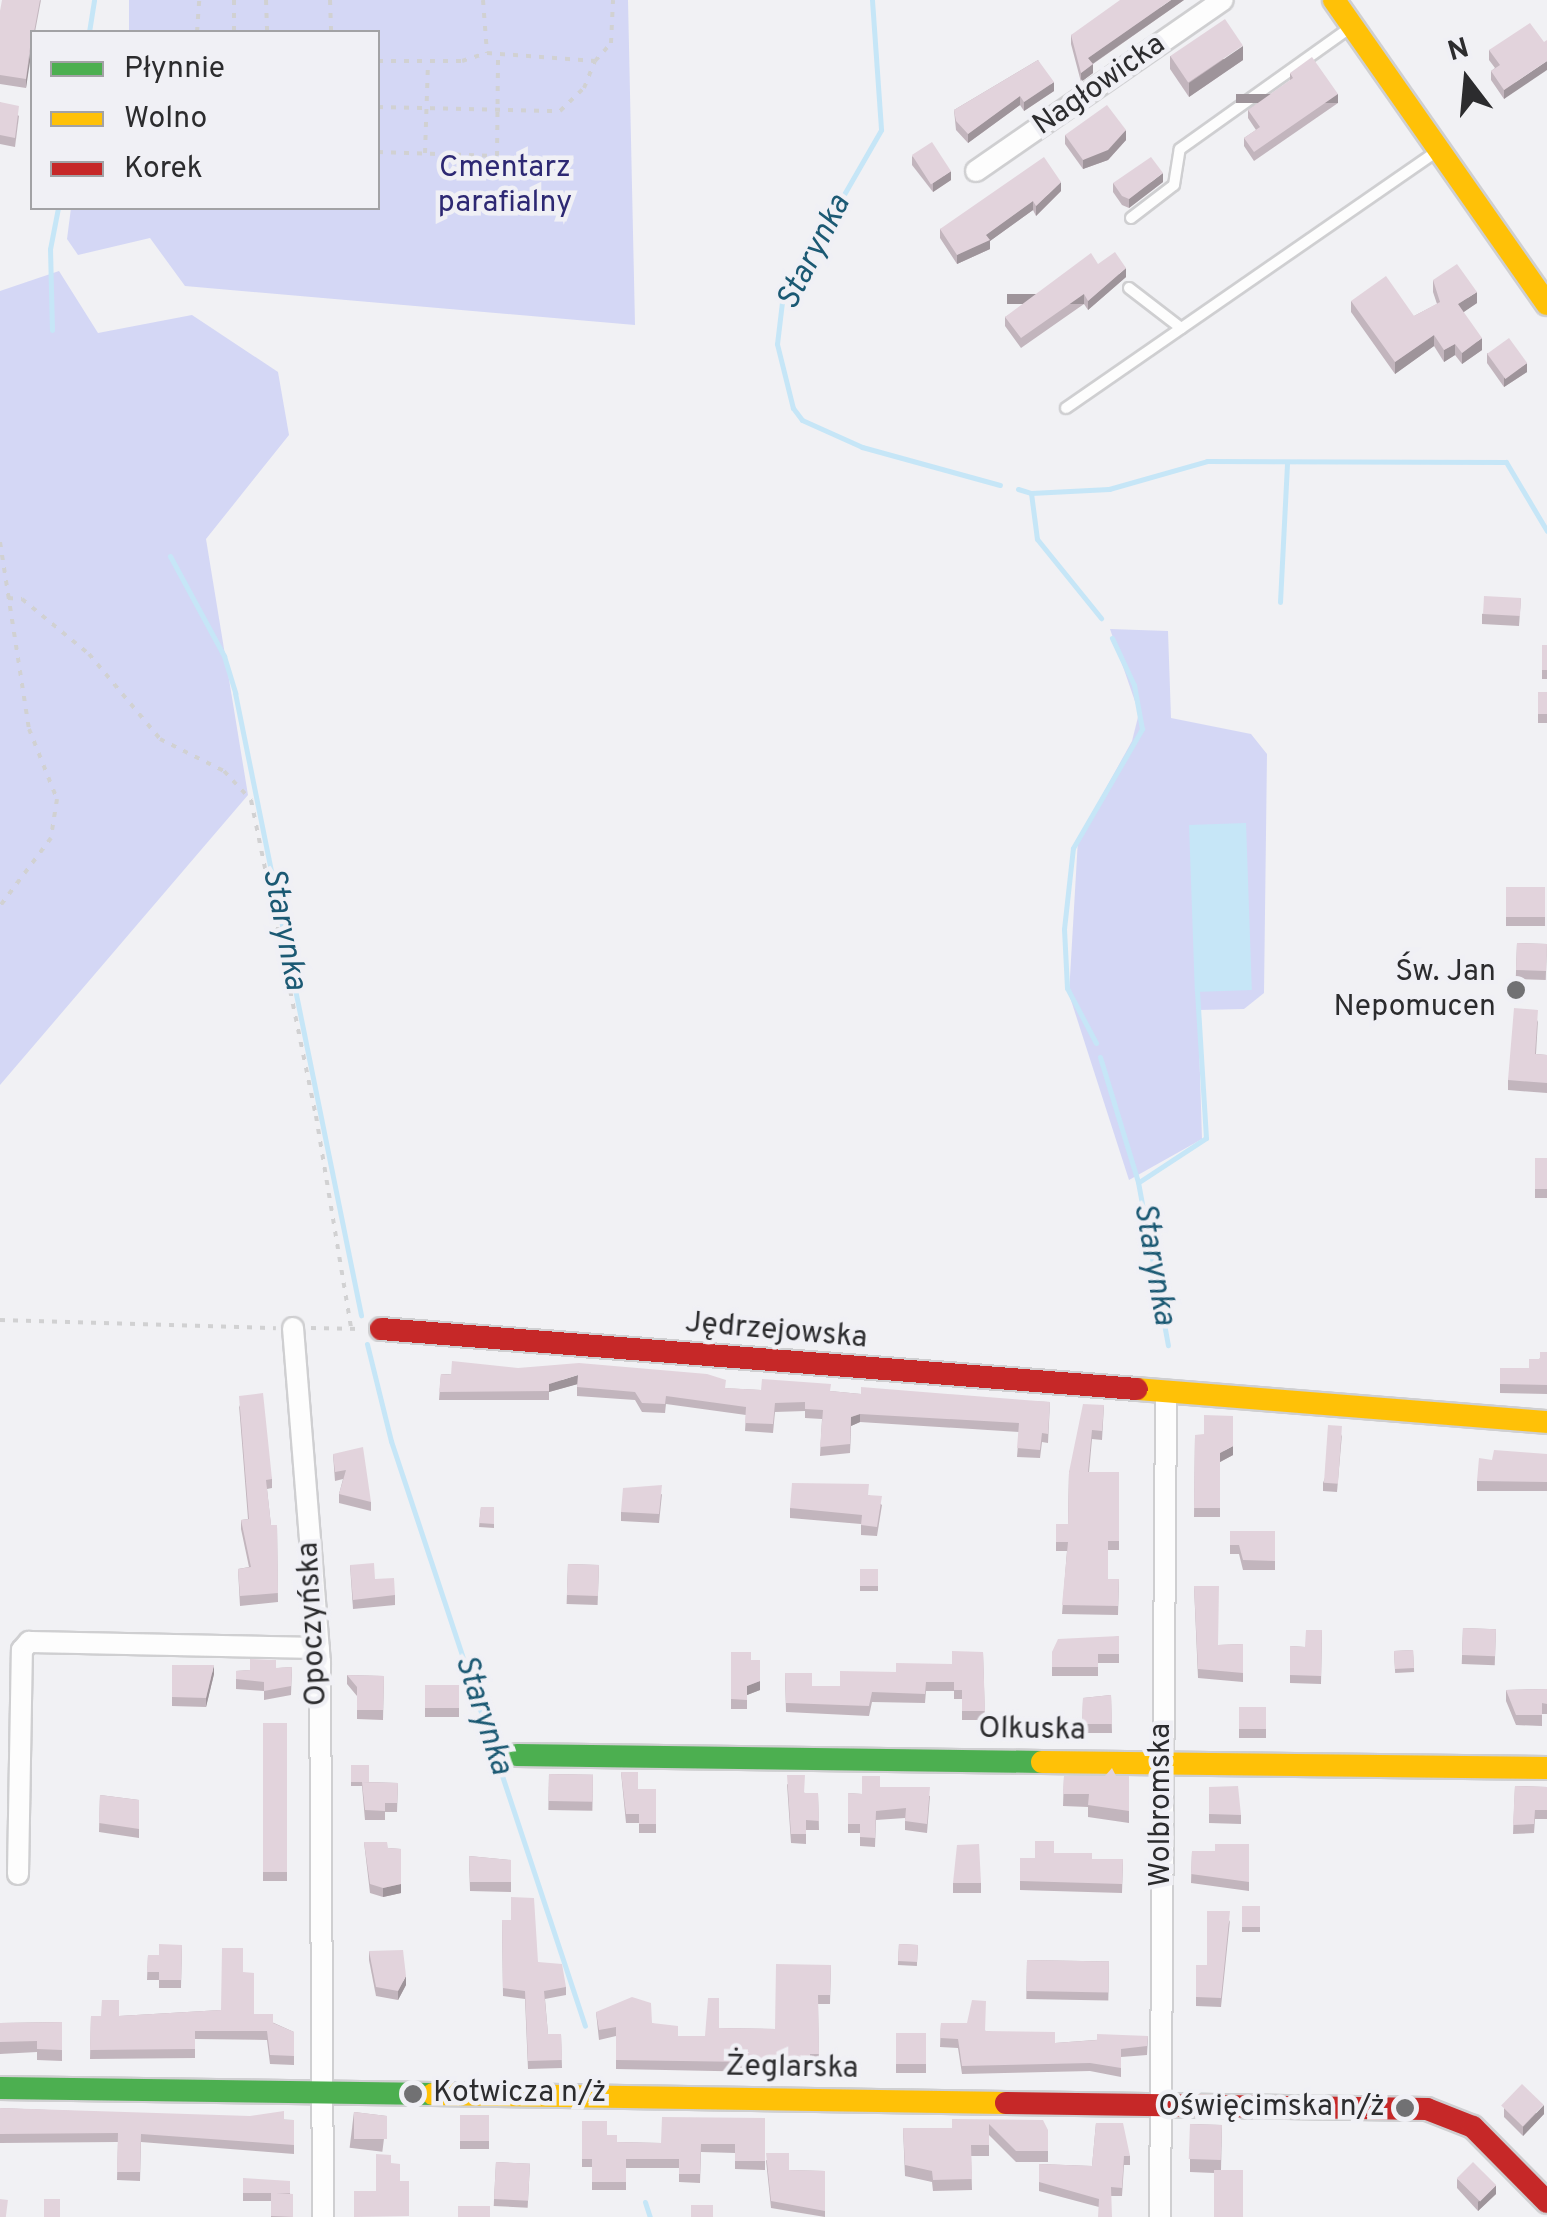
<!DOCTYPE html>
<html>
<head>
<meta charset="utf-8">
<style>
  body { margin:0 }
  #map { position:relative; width:1547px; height:2217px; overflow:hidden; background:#f1f1f4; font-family:Overpass,sans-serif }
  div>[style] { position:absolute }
  .green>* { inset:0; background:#d4d7f5 }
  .water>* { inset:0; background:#c6e6f7; transform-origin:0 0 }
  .stream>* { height:5px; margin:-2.5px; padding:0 2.5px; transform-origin:2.5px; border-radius:2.5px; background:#c6e6f7 }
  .path>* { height:4px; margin-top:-2px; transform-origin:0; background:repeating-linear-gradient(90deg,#d1d1d2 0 5px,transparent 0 13px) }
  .roads { filter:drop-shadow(2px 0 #cfcfd1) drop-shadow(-2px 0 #cfcfd1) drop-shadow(0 2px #cfcfd1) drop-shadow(0 -2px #cfcfd1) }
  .lane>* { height:10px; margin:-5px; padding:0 5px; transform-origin:5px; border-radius:5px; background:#fdfdfd }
  .street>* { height:20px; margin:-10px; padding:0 10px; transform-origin:10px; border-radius:10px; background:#fdfdfd }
  .fast>* { height:22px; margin:-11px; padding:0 11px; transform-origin:11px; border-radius:11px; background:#4caf50 }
  .slow>* { height:22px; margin:-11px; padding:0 11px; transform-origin:11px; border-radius:11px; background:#ffc107 }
  .jam>* { height:22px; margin:-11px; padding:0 11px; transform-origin:11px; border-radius:11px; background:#c62828 }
  .wall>* { inset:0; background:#c2b5bd; transform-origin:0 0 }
  .shaded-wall>* { inset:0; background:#9e949a; transform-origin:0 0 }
  .building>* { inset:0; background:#e2d3dc; transform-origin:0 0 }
  .dots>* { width:28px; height:28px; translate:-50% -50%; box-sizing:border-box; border:5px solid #f0f0f5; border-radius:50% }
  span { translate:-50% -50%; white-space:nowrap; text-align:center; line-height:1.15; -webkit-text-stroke:9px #f0f0f5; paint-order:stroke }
  .street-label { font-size:30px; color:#2c2c2e }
  .park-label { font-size:30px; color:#2d2873 }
  .poi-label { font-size:30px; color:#2c2c2e }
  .right { translate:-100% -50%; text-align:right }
  .left { translate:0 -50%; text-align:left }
  .water-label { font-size:32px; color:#1b5973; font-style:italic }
  .legend { position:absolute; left:30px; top:30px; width:350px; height:180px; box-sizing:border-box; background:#f0f0f5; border:2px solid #a2a2a5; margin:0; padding:12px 18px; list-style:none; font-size:30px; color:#2c2c2e }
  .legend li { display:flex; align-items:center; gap:20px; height:50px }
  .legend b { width:50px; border:2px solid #a2a2a5 }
  .north { position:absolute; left:1417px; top:30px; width:100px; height:100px; -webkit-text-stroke:8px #f0f0f5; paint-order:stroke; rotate:344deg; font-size:28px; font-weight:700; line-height:40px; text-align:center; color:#2c2c2e }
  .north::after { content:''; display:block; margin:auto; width:35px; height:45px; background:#2c2c2e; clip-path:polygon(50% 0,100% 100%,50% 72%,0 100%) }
</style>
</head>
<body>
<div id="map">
  <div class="green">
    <i style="clip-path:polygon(129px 0,628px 0,635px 325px,185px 286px,150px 238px,78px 255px,67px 239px,71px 208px,378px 208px,378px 32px,129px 32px)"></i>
    <i style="clip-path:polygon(59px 271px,98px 333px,192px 315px,278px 372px,289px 435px,206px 539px,248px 795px,0 1085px,0 291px)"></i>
    <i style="clip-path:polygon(1110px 629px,1168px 631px,1171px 718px,1251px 734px,1267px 754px,1264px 993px,1244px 1009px,1198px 1010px,1202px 1139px,1129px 1180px,1069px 994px,1078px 839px,1132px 741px,1139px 713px)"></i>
  </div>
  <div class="water">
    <i style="left:1246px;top:823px;width:167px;height:57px;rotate:88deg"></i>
  </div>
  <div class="stream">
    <i style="left:872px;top:0;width:130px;rotate:86deg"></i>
    <i style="left:881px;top:130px;width:198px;rotate:119.9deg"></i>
    <i style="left:782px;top:302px;width:42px;rotate:96.8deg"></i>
    <i style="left:777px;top:344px;width:66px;rotate:76deg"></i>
    <i style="left:793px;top:408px;width:15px;rotate:53deg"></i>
    <i style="left:802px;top:420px;width:66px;rotate:24.2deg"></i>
    <i style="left:862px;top:447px;width:143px;rotate:15.4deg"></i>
    <i style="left:89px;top:32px;width:32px;rotate:-81deg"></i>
    <i style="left:52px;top:330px;width:81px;rotate:-91.4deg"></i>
    <i style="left:50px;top:249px;width:42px;rotate:-79deg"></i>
    <i style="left:1018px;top:489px;width:14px;rotate:17deg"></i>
    <i style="left:1031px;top:493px;width:46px;rotate:82.6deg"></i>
    <i style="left:1037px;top:539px;width:102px;rotate:51deg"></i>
    <i style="left:1031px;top:493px;width:78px;rotate:-2.9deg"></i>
    <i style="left:1109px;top:489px;width:102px;rotate:-15.9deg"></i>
    <i style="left:1207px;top:461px;width:299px;rotate:0.2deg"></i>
    <i style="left:1506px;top:462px;width:80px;rotate:59.3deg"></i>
    <i style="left:170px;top:556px;width:114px;rotate:61.6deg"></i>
    <i style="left:224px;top:656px;width:39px;rotate:73deg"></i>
    <i style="left:235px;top:693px;width:635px;rotate:78.55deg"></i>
    <i style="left:1280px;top:602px;width:140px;rotate:-87.1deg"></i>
    <i style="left:1096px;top:1043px;width:62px;rotate:-117.8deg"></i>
    <i style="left:1067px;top:988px;width:59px;rotate:-92.9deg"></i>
    <i style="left:1064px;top:929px;width:81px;rotate:-83.7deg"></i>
    <i style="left:1073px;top:848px;width:138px;rotate:-59.9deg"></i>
    <i style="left:1142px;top:729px;width:45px;rotate:-100.3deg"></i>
    <i style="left:1134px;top:685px;width:52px;rotate:-115.1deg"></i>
    <i style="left:1100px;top:1057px;width:131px;rotate:73.1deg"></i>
    <i style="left:1138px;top:1182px;width:166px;rotate:79.6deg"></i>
    <i style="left:1139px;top:1182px;width:80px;rotate:-33.3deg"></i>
    <i style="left:1206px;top:1138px;width:146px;rotate:-93.5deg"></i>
    <i style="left:367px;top:1344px;width:100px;rotate:76.1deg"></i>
    <i style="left:391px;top:1441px;width:616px;rotate:71.65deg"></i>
    <i style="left:645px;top:2202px;width:16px;rotate:72deg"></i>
  </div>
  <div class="path">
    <i style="left:234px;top:0;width:32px;rotate:90deg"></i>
    <i style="left:266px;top:0;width:32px;rotate:88deg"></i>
    <i style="left:330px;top:0;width:30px;rotate:88deg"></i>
    <i style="left:483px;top:0;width:53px;rotate:85.7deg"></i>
    <i style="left:197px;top:32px;width:32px;rotate:-86deg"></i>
    <i style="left:378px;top:61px;width:84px"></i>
    <i style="left:462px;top:61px;width:26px;rotate:-18deg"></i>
    <i style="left:487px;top:53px;width:108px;rotate:4.2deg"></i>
    <i style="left:595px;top:61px;width:24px;rotate:-48deg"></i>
    <i style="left:611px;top:43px;width:43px;rotate:-87.3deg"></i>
    <i style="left:378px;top:107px;width:182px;rotate:1.3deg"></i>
    <i style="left:560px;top:111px;width:33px;rotate:-44deg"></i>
    <i style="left:584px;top:88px;width:29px;rotate:-68deg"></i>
    <i style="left:378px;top:152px;width:119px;rotate:1.9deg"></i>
    <i style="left:497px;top:156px;width:101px;rotate:-89.4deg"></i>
    <i style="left:425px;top:153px;width:90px;rotate:-88.1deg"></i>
    <i style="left:0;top:542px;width:189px;rotate:81.2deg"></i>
    <i style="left:29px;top:729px;width:75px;rotate:68.2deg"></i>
    <i style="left:57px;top:799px;width:39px;rotate:99deg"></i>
    <i style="left:51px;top:838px;width:85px;rotate:126.9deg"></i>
    <i style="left:8px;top:598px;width:14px;rotate:4deg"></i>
    <i style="left:22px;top:599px;width:87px;rotate:39.4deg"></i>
    <i style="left:89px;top:654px;width:111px;rotate:50.1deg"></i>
    <i style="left:160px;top:739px;width:72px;rotate:26.6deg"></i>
    <i style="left:224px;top:771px;width:40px;rotate:47deg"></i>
    <i style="left:251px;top:800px;width:323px;rotate:78.4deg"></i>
    <i style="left:316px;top:1116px;width:215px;rotate:80.6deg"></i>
    <i style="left:0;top:1320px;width:276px;rotate:1.7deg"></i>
    <i style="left:311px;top:1328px;width:50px;rotate:1.1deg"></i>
  </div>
  <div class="roads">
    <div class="lane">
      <i style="left:1131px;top:218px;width:54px;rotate:-37.5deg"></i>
      <i style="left:1174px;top:185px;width:36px;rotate:-81deg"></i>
      <i style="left:1180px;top:149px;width:210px;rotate:-35.5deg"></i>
      <i style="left:1129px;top:288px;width:66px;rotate:37.6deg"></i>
      <i style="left:1066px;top:408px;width:453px;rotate:-34.7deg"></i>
    </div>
    <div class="street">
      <i style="left:976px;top:171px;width:300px;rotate:-34.7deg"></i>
      <i style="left:293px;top:1328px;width:335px;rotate:85.4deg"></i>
      <i style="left:320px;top:1662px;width:555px;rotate:89.69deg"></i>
      <i style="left:18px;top:1874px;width:224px;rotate:-89deg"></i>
      <i style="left:22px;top:1650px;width:11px;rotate:-49deg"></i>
      <i style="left:29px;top:1642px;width:290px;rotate:1.2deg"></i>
      <i style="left:1160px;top:2217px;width:824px;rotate:-89.58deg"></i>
    </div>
    <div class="fast">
      <i style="left:517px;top:1755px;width:525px;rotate:0.76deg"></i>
      <i style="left:0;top:2088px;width:433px;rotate:0.8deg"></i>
    </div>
    <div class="slow">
      <i style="left:1334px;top:0;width:371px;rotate:55deg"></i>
      <i style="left:1137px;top:1389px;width:411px;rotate:4.6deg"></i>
      <i style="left:1042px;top:1762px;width:505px;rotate:0.68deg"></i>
      <i style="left:433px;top:2094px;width:573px;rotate:0.9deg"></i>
    </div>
    <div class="jam">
      <i style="left:381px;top:1329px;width:758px;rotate:4.54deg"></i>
      <i style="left:1006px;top:2103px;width:421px;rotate:0.8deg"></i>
      <i style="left:1427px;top:2109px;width:49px;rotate:21.4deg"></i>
      <i style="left:1473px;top:2127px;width:105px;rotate:45.4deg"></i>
    </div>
  </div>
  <div class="wall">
    <i style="clip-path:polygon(41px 0,35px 32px,32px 32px,26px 88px,0 84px,0 11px)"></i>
    <i style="clip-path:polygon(1184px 0,1093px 64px,1093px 73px,1081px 82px,1071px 44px,1071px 35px)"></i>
    <i style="clip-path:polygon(1544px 42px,1504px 99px,1491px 80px,1491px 71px,1495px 68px,1489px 60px,1489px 50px)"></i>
    <i style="clip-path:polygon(1170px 56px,1243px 60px,1189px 97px,1170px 69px)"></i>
    <i style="clip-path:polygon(1038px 60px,1054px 91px,1024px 111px,1020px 105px,968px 143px,956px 130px,954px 110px)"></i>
    <i style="clip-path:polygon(1290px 73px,1338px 103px,1254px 161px,1244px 146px,1244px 138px,1256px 130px,1248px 118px,1248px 110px,1290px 81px)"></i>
    <i style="clip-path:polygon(0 102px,19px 116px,15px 147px,0 144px)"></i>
    <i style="clip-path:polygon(1065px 135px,1126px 140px,1108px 160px,1083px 169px,1065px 144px)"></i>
    <i style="clip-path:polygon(912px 156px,951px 180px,933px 192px,912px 165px)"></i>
    <i style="clip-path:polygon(1163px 182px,1129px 208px,1122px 205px,1113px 192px,1113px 183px)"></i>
    <i style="clip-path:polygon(1061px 191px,1036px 216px,1033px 210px,990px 241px,990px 249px,957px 264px,940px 238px,940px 229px)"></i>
    <i style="clip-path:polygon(1098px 264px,1126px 277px,1088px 310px,1084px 304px,1021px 348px,1005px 326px,1005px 317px)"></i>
    <i style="clip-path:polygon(1433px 280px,1477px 303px,1463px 312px,1482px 350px,1462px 364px,1455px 355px,1444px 362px,1434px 346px,1395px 374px,1351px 312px,1351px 301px,1414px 316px,1437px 304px,1433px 292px)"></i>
    <i style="clip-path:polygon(1487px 353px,1527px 372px,1504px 387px,1487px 363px)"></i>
    <i style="clip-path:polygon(1521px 598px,1519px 626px,1482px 624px,1482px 614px)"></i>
    <i style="left:1547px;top:645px;width:34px;height:5px;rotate:90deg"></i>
    <i style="left:1538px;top:692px;width:9px;height:31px"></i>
    <i style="left:1506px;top:887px;width:39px;height:39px"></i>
    <i style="left:1517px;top:943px;width:30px;height:36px;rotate:2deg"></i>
    <i style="clip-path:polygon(1538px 1020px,1536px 1054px,1547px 1055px,1547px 1093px,1508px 1090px,1508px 1080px)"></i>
    <i style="left:1535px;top:1158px;width:12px;height:40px"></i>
    <i style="clip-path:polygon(1547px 1352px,1547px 1394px,1500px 1393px,1500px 1368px,1529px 1368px)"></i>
    <i style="clip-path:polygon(441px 1374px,761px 1390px,830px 1391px,861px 1394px,1050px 1402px,1048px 1443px,1042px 1442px,1040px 1458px,1017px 1457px,1019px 1432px,860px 1422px,851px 1426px,850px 1453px,820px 1456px,822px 1419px,805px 1418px,805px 1411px,775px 1412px,773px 1433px,745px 1431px,746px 1415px,666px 1404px,665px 1413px,642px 1412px,635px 1400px,577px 1396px,577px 1384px,549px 1392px,549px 1400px,439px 1400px)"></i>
    <i style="clip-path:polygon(239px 1405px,272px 1479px,272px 1488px,267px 1489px,271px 1525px,277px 1525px,278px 1602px,240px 1606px,238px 1569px,249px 1567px,241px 1529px,241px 1520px,248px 1519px)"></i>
    <i style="clip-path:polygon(1104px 1405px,1102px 1440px,1092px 1439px,1089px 1472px,1119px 1472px,1119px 1550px,1108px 1550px,1108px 1579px,1119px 1579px,1118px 1615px,1062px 1614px,1067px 1551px,1056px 1551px,1056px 1524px,1068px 1524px,1069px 1472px)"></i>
    <i style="clip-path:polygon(1342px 1434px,1337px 1492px,1323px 1491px,1323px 1483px)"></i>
    <i style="clip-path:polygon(1195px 1435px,1233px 1455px,1220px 1462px,1220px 1517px,1194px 1517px)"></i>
    <i style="clip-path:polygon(333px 1454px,371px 1502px,371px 1511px,339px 1503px,339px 1494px,343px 1479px,335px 1481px)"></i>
    <i style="clip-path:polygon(1547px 1454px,1547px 1491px,1477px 1491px,1477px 1481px,1492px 1460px)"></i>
    <i style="clip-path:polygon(662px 1494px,659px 1523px,621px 1521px,621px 1512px)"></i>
    <i style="clip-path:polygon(869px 1495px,882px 1505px,877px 1536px,861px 1535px,861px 1524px,790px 1518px,790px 1508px)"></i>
    <i style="clip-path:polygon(481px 1507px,494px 1507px,494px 1528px,479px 1527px)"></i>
    <i style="clip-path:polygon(1230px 1531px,1275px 1531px,1275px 1570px,1243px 1570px,1239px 1554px,1230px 1554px)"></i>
    <i style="left:568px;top:1564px;width:31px;height:40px;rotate:2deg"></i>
    <i style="clip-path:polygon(350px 1565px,375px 1579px,395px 1595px,395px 1605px,353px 1609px)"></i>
    <i style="left:860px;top:1569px;width:18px;height:22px"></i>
    <i style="clip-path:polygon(1194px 1586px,1218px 1645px,1243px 1644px,1243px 1682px,1198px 1678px)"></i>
    <i style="left:1463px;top:1628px;width:33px;height:36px;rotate:2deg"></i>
    <i style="clip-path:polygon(1322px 1630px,1321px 1684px,1290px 1683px,1290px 1646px,1305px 1647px)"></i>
    <i style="clip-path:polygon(1119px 1636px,1119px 1663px,1098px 1663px,1098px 1676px,1052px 1676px,1052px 1652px)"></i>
    <i style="left:1413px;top:1650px;width:22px;height:19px;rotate:87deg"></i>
    <i style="clip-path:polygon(731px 1652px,751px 1660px,760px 1660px,760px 1690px,747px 1695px,747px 1709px,731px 1709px)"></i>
    <i style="clip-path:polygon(983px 1652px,985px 1720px,962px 1720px,962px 1699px,954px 1699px,954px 1691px,926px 1691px,925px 1703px,872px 1702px,869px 1716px,786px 1712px,785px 1673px,812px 1686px,840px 1686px,896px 1672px,952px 1664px)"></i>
    <i style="clip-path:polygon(172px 1665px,214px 1674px,206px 1707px,172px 1706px)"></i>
    <i style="clip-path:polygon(292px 1667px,291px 1695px,264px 1700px,264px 1691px,236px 1689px,236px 1671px)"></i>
    <i style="clip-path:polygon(347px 1675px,384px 1676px,383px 1720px,357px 1719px,357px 1696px,347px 1684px)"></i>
    <i style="left:425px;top:1685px;width:34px;height:32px"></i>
    <i style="clip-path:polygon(1547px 1689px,1547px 1714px,1542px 1714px,1542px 1726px,1516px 1725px,1506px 1701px,1506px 1690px)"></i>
    <i style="clip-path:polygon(1111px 1695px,1112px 1733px,1082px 1733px,1083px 1698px)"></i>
    <i style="left:1239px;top:1707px;width:27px;height:31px"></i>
    <i style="left:263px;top:1723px;width:24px;height:158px"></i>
    <i style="clip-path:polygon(351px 1765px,369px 1782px,398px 1783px,397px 1812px,385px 1812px,385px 1820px,365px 1820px,362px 1786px,351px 1786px)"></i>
    <i style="clip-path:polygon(621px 1772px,638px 1789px,656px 1789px,656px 1833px,639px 1833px,639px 1823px,626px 1823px)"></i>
    <i style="left:549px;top:1774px;width:44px;height:36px;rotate:1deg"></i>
    <i style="clip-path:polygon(1064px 1776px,1129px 1776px,1129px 1823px,1088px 1817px,1088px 1807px,1063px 1806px)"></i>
    <i style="clip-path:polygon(787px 1784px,805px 1793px,818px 1793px,819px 1830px,806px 1830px,806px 1844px,791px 1843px)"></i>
    <i style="clip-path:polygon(1515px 1786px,1547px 1787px,1547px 1819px,1535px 1819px,1534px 1833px,1513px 1834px)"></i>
    <i style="clip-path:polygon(880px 1787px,930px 1796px,927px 1833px,905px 1830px,905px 1818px,876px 1820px,875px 1847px,860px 1846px,860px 1833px,848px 1833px,848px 1793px,862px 1794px)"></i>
    <i style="clip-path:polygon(1209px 1787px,1241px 1815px,1241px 1824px,1209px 1823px)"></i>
    <i style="clip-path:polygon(100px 1795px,139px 1800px,139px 1838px,99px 1832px)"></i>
    <i style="clip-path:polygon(364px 1842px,388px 1848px,401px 1849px,401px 1893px,383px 1897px,370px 1893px)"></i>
    <i style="clip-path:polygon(1249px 1844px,1249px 1891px,1191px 1883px,1192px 1851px,1215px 1851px)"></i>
    <i style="clip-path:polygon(1054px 1853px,1092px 1859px,1123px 1859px,1122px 1893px,1020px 1890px,1020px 1858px,1035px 1858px)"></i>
    <i style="clip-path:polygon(469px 1856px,511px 1860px,511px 1892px,470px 1891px)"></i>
    <i style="left:953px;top:1883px;width:28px;height:10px"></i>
    <i style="left:1260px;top:1906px;width:26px;height:18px;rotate:90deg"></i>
    <i style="clip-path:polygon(502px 1920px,511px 1920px,538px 1962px,566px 1987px,566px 1995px,545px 1999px,548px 2034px,561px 2034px,562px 2068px,528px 2069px,525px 1999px,503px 1996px)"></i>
    <i style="clip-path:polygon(1230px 1920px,1221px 2007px,1196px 2006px,1196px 1965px,1207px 1965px)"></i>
    <i style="left:899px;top:1944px;width:19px;height:21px;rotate:3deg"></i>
    <i style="clip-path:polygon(182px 1945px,181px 1988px,159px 1988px,159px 1980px,147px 1980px,148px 1955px,159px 1955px)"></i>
    <i style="clip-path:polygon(369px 1951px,406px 1985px,398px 2000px,376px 1996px,369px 1960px)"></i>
    <i style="left:1027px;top:1960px;width:82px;height:39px;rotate:1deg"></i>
    <i style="clip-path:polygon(831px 1965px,830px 2004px,818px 2004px,819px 2064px,810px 2064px,810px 2073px,616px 2069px,616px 2036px,599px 2040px,596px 2012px,652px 2023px,678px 2036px,705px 2036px,719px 2028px,775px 2029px)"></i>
    <i style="clip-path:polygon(243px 1972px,254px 2014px,294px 2032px,294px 2065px,270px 2064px,267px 2040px,195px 2039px,195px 2058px,90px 2059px,91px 2016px,119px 2016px,221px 2010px)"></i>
    <i style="clip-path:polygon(62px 2022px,62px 2061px,37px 2060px,37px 2052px,0 2054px,0 2023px)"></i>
    <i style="clip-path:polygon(941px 2023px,1055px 2043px,1148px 2036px,1147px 2055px,1121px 2057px,1121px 2077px,1090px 2071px,962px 2074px,958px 2048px,940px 2047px)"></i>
    <i style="left:896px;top:2033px;width:30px;height:40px"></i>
    <i style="clip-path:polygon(0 2108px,294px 2120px,294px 2154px,141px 2142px,140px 2181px,117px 2180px,118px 2142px,0 2143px)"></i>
    <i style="clip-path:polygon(1504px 2108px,1544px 2114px,1523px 2136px,1504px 2117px)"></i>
    <i style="left:354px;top:2112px;width:33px;height:36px;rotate:7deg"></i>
    <i style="left:460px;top:2115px;width:29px;height:34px"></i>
    <i style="clip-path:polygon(765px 2118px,765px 2170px,735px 2169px,735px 2153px,701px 2152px,700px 2183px,679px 2182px,679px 2168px,626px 2168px,626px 2190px,592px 2190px,592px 2167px,582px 2167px,582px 2121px,617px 2142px,661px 2143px)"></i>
    <i style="clip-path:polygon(952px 2119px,1048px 2130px,1048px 2162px,1016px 2162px,989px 2135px,989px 2156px,971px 2156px,972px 2190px,933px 2191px,932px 2182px,905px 2176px,903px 2128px,952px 2128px)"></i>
    <i style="clip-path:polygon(1096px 2123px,1130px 2156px,1130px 2165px,1124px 2165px,1122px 2196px,1111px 2196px,1099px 2207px,1039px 2191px,1039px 2164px,1092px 2166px)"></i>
    <i style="clip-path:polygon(1190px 2124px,1222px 2125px,1221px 2170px,1214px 2173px,1190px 2172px)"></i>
    <i style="clip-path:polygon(766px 2160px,789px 2170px,825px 2171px,825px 2217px,771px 2208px)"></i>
    <i style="left:496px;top:2162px;width:34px;height:44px;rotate:3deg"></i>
    <i style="clip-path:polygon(243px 2178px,290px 2193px,293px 2217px,271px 2217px,271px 2201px,243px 2201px)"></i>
    <i style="clip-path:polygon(1457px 2179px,1496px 2194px,1478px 2211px,1457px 2188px)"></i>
  </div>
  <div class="shaded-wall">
    <i style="clip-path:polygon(1171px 0,1184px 0,1088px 67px,1088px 58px)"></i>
    <i style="clip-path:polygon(32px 40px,32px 49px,26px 88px,26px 79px)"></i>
    <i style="clip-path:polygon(1243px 46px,1243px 60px,1189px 97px,1189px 83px)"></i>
    <i style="clip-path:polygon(1547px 61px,1547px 70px,1504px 99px,1504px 90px)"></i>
    <i style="clip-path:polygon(1093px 64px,1093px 73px,1081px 82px,1081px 73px)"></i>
    <i style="clip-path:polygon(1054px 82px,1054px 91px,1024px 111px,1024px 102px)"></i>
    <i style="left:1338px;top:94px;width:9px;height:102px;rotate:90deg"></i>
    <i style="clip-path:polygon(1020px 96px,1020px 105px,968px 143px,968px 134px)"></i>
    <i style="clip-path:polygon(1126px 130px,1126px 140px,1108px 160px,1083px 169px,1083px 160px)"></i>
    <i style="clip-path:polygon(951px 171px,951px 180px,933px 192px,933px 183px)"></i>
    <i style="clip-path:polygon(1163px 173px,1163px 182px,1129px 208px,1129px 199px)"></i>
    <i style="clip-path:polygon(1061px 182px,1061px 191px,1036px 216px,1036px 206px)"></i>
    <i style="clip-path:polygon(1033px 201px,1033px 210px,990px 241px,990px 249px,957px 264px,957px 255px)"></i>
    <i style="clip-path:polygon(1126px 268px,1126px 277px,1088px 310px,1088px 301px)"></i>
    <i style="clip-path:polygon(1477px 292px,1477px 303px,1458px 316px,1458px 304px)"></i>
    <i style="left:1084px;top:294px;width:10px;height:77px;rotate:90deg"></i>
    <i style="clip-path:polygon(1434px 335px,1434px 346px,1395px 374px,1395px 362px)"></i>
    <i style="clip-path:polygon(1482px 338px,1482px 350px,1462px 364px,1462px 353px)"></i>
    <i style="clip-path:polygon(1455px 344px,1455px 355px,1444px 362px,1444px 350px)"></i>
    <i style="clip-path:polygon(1527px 363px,1527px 372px,1504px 387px,1504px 378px)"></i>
    <i style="clip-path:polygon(578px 1375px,578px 1384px,549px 1392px,549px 1384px)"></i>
    <i style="clip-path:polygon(860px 1414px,860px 1422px,851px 1426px,850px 1453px,851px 1417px)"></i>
    <i style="clip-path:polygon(1233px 1446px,1233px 1455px,1220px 1462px,1220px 1453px)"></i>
    <i style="clip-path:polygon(214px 1665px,214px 1674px,206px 1707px,206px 1698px)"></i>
    <i style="clip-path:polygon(760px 1681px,760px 1690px,747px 1695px,747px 1686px)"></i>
    <i style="clip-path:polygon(401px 1884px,401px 1893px,383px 1897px,383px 1888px)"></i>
    <i style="clip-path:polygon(406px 1976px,406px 1985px,398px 2000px,398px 1991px)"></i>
    <i style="clip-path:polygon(1544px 2105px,1544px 2114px,1523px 2136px,1523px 2127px)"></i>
    <i style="clip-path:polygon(1496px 2185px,1496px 2194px,1478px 2211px,1478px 2202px)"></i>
  </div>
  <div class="building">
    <i style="clip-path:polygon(2px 0,40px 0,34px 32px,32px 32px,26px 79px,0 75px,0 11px)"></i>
    <i style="clip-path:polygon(1120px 0,1171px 0,1088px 58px,1093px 64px,1081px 73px,1071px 35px)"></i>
    <i style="left:1225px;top:19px;width:32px;height:66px;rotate:56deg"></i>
    <i style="clip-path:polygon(1530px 23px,1544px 42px,1547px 40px,1547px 61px,1504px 90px,1491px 71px,1500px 65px,1489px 50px)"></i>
    <i style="clip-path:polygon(1312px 57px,1338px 94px,1254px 152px,1244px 138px,1260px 127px,1248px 110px,1293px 78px,1290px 73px)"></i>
    <i style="clip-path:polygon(1038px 60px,1054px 82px,1024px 102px,1020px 96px,968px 134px,956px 121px,954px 110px)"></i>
    <i style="clip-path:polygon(0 102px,19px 106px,15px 138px,0 135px)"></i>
    <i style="clip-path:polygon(1107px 105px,1126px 130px,1108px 150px,1083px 160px,1065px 135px)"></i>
    <i style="left:932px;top:142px;width:35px;height:24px;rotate:57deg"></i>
    <i style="clip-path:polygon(1044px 157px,1061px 182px,1036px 206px,1033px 201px,986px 235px,990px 240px,957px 255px,940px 229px)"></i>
    <i style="clip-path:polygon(1151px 157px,1163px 173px,1129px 199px,1122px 196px,1113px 183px)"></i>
    <i style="clip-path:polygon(1115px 252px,1126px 268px,1088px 301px,1084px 294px,1021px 338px,1005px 317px,1091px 253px,1098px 264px)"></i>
    <i style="clip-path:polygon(1457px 264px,1477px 292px,1458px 304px,1482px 338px,1462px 353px,1455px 344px,1444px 350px,1434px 335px,1395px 362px,1351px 301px,1386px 276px,1414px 316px,1440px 302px,1433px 280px)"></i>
    <i style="left:1509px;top:338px;width:31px;height:27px;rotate:54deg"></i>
    <i style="left:1484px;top:596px;width:37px;height:18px;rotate:3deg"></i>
    <i style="left:1547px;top:645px;width:25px;height:5px;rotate:90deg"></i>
    <i style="left:1538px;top:692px;width:9px;height:22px"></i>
    <i style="left:1506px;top:887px;width:39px;height:30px"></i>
    <i style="left:1517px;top:943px;width:30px;height:27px;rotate:2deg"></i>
    <i style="clip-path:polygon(1514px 1008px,1538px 1010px,1535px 1054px,1547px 1055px,1547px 1083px,1508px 1080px)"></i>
    <i style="left:1535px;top:1158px;width:12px;height:31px"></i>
    <i style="clip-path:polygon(1540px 1352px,1547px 1352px,1547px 1385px,1500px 1384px,1500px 1368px,1529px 1368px,1529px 1359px,1540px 1359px)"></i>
    <i style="clip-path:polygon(452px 1361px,518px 1368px,579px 1363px,707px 1374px,726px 1380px,725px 1388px,761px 1390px,762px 1379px,831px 1384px,830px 1391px,861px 1394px,861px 1387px,1050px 1402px,1048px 1434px,1042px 1433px,1040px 1450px,1017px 1448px,1019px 1423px,860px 1414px,851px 1417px,850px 1444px,820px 1447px,823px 1410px,805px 1409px,805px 1402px,775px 1403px,773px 1424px,745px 1423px,746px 1407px,666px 1396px,665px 1404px,642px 1403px,635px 1392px,577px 1387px,578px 1375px,549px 1384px,549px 1391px,439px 1392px,441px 1374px,451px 1375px)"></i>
    <i style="clip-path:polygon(263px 1393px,272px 1479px,266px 1480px,271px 1525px,277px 1525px,278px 1593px,240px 1596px,238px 1569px,251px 1567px,241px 1520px,249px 1519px,239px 1396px)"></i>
    <i style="clip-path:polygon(1083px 1404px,1104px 1405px,1102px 1431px,1092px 1430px,1088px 1472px,1119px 1472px,1119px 1541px,1108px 1541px,1108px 1579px,1119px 1579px,1118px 1606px,1062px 1605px,1068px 1542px,1056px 1542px,1056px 1524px,1068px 1524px,1069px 1472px)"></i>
    <i style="clip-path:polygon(1204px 1415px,1233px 1416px,1233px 1446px,1220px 1453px,1220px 1508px,1194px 1508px,1195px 1435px,1204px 1434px)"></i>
    <i style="left:1328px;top:1425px;width:14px;height:58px;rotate:4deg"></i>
    <i style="clip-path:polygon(363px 1447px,371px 1502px,339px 1494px,346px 1470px,335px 1472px,333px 1454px)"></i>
    <i style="clip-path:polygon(1494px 1450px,1547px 1454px,1547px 1482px,1477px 1481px,1479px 1458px,1492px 1460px)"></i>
    <i style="clip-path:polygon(792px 1483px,869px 1484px,868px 1495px,882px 1496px,877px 1527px,861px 1525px,862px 1515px,790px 1508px)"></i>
    <i style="clip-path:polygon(662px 1485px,659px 1514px,621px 1512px,623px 1488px)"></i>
    <i style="clip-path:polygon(481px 1507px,494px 1507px,494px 1524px,479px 1523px)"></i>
    <i style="clip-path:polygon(1230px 1531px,1275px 1531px,1275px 1561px,1243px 1560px,1239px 1545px,1230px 1545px)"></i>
    <i style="clip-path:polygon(374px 1563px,375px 1579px,394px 1578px,395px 1595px,353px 1600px,350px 1565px)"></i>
    <i style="left:568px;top:1564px;width:31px;height:31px;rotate:2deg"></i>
    <i style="left:860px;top:1569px;width:18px;height:17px"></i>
    <i style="clip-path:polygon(1194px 1586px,1219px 1586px,1218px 1645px,1243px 1644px,1243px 1673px,1198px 1669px)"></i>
    <i style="left:1463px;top:1628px;width:33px;height:27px;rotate:2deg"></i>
    <i style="clip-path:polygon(1306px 1630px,1322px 1630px,1321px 1676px,1290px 1675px,1290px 1646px,1305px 1647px)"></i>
    <i style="clip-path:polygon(1119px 1636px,1119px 1654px,1098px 1654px,1098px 1667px,1052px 1667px,1052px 1652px,1058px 1639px)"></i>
    <i style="left:1413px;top:1650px;width:18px;height:19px;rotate:87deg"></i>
    <i style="clip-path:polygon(952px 1651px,983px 1652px,985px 1711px,962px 1711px,962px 1690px,954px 1690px,954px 1682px,926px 1682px,925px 1694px,872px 1692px,869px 1706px,786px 1703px,785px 1673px,812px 1673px,812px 1686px,840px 1686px,840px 1671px,896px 1672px,896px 1663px,952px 1664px)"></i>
    <i style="clip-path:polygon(731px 1652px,751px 1652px,751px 1660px,760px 1660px,760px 1681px,747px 1686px,747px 1700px,731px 1699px)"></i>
    <i style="clip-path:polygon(250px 1659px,276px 1660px,276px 1668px,292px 1667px,291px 1686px,264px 1691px,264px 1682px,236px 1679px,236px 1671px,250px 1670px)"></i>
    <i style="clip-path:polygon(172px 1665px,214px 1665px,206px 1698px,172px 1697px)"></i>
    <i style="clip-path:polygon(347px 1675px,384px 1676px,383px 1710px,357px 1710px,357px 1687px)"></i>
    <i style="left:425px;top:1685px;width:34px;height:23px"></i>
    <i style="clip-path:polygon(1547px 1689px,1547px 1704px,1542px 1703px,1542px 1715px,1516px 1715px,1506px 1690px)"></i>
    <i style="clip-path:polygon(1111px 1695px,1112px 1724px,1082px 1724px,1083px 1698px)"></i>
    <i style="left:1239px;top:1707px;width:27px;height:22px"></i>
    <i style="left:263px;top:1723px;width:24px;height:149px"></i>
    <i style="left:351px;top:1765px;width:18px;height:17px"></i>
    <i style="clip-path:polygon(1112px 1768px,1116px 1776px,1129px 1776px,1129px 1811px,1088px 1805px,1089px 1794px,1063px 1794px,1064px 1776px,1105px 1776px)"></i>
    <i style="clip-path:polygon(621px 1772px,638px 1772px,638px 1789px,656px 1789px,656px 1824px,639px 1824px,639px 1814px,626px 1814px)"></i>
    <i style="left:549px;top:1774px;width:44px;height:27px;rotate:1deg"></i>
    <i style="clip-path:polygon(787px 1775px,805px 1775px,804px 1793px,818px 1793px,819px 1821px,806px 1820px,806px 1834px,791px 1834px)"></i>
    <i style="clip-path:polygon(862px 1776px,880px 1776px,880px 1787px,930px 1787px,927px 1824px,905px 1821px,906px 1808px,876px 1811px,875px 1838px,860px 1837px,860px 1824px,848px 1824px,848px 1793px,862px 1794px)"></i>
    <i style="clip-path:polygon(362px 1782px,398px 1783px,397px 1803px,385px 1803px,385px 1811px,365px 1810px)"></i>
    <i style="clip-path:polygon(1238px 1786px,1241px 1815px,1209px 1814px,1209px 1787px)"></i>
    <i style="clip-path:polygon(1515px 1786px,1547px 1787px,1547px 1810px,1535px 1810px,1534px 1824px,1513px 1825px)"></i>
    <i style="clip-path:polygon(100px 1795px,139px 1800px,139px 1829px,99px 1823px)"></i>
    <i style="clip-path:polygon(1035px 1841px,1054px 1841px,1054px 1853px,1092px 1853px,1092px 1859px,1123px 1859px,1122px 1884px,1020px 1881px,1020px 1858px,1035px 1858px)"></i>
    <i style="clip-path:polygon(364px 1842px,387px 1842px,388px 1848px,401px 1849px,401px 1884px,383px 1888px,370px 1884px)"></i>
    <i style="clip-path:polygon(979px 1844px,981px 1883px,953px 1883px,957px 1845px)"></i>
    <i style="clip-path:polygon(1215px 1844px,1249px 1844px,1249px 1882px,1191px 1874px,1192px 1851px,1215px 1851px)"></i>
    <i style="clip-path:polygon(469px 1856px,511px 1860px,511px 1882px,470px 1882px)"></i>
    <i style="clip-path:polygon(511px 1897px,534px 1898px,538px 1962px,562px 1964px,566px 1987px,544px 1991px,548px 2034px,561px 2034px,562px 2060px,528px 2061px,525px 1991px,503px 1988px,502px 1920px,511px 1920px)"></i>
    <i style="left:1260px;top:1906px;width:21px;height:18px;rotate:90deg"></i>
    <i style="clip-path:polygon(1207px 1911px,1230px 1911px,1221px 1998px,1196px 1997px,1196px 1965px,1207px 1965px)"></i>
    <i style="clip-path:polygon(159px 1944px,182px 1945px,181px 1980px,159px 1980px,159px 1972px,147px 1972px,148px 1955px,159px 1955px)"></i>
    <i style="left:899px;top:1944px;width:19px;height:17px;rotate:3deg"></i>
    <i style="clip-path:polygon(222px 1948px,243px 1948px,243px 1972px,254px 1973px,254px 2014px,273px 2014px,273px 2023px,294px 2032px,294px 2056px,270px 2055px,267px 2031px,195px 2031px,195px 2049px,90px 2050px,91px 2016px,101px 2016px,102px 2000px,119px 2000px,119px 2016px,221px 2010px)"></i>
    <i style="clip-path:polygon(403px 1950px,406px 1976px,398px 1991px,376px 1987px,369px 1951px)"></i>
    <i style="left:1027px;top:1960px;width:82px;height:31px;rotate:1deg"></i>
    <i style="clip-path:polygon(776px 1964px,831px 1965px,830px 1995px,818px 1995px,819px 2054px,810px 2054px,810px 2063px,616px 2060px,616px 2027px,599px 2030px,596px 2012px,632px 1997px,651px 2003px,652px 2023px,678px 2026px,678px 2036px,705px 2036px,708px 1998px,719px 1998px,719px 2028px,775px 2029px)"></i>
    <i style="clip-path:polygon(972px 2000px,986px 2001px,985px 2031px,1055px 2032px,1055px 2043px,1097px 2040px,1097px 2034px,1148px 2036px,1147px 2046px,1121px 2049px,1121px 2068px,1090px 2063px,962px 2066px,958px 2039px,940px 2038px,941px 2023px,967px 2023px)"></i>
    <i style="clip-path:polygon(62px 2022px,62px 2050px,37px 2049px,37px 2041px,0 2042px,0 2023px)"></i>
    <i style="left:896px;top:2033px;width:30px;height:31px"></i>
    <i style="left:1522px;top:2084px;width:30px;height:30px;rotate:44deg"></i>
    <i style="clip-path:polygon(0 2108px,250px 2116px,284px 2111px,284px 2120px,294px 2120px,294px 2145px,141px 2134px,140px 2172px,117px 2172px,118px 2133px,0 2134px)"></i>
    <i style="clip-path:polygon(354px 2112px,387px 2116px,387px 2139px,354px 2139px)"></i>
    <i style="left:460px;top:2115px;width:29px;height:26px"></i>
    <i style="clip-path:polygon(662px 2117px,765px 2118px,765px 2161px,735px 2161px,735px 2144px,701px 2144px,700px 2174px,679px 2174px,679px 2159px,626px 2159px,626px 2182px,592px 2182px,592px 2159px,582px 2159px,582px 2121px,607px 2121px,607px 2135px,617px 2135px,617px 2142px,661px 2143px)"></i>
    <i style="clip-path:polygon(952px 2119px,1043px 2120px,1048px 2130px,1048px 2151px,1016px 2151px,989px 2124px,989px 2145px,971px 2145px,972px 2179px,933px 2180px,932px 2171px,905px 2165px,903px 2128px,952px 2128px)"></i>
    <i style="clip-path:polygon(1096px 2123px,1123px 2123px,1130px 2156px,1124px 2156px,1122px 2188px,1111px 2187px,1112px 2217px,1098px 2217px,1099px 2199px,1039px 2182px,1039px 2164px,1092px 2166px)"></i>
    <i style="left:1190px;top:2124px;width:32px;height:35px;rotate:2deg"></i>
    <i style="clip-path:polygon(766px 2153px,789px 2153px,789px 2170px,825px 2171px,825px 2211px,771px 2201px)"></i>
    <i style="clip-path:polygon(376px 2154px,391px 2155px,391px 2163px,400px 2164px,400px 2181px,409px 2181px,409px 2216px,354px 2217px,354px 2191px,376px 2191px)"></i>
    <i style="left:496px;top:2162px;width:34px;height:37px;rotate:3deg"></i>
    <i style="left:1473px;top:2162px;width:33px;height:23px;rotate:45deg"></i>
    <i style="left:1214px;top:2170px;width:29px;height:47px"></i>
    <i style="clip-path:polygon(243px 2178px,290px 2181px,290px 2193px,276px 2193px,293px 2194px,293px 2217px,271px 2216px,271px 2193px,243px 2193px)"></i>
    <i style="left:0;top:2199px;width:8px;height:18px;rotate:7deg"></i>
    <i style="left:44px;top:2199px;width:16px;height:18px"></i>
    <i style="left:691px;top:2205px;width:22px;height:12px"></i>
    <i style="left:458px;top:2206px;width:32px;height:11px"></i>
  </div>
  <div class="dots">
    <i style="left:1516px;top:990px;background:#717173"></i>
    <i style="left:413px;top:2094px;background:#717173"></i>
    <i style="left:1405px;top:2108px;background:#717173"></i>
  </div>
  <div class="street-label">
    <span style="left:1100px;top:86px;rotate:-35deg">Nagłowicka</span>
    <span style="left:776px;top:1332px;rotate:5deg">Jędrzejowska</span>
    <span style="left:314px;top:1624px;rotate:-93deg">Opoczyńska</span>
    <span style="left:1032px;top:1731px;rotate:1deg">Olkuska</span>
    <span style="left:1162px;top:1805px;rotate:-90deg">Wolbromska</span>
    <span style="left:792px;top:2069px;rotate:1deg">Żeglarska</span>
  </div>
  <div class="park-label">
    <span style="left:505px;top:186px">Cmentarz<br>parafialny</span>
  </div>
  <div class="poi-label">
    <span class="right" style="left:1496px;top:990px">Św. Jan<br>Nepomucen</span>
    <span class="left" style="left:433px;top:2094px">Kotwicza n/ż</span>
    <span class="right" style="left:1385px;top:2108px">Oświęcimska n/ż</span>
  </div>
  <div class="water-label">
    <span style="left:815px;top:253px;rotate:-63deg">Starynka</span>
    <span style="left:283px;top:929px;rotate:79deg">Starynka</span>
    <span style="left:1153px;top:1264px;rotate:80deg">Starynka</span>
    <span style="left:482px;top:1715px;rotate:72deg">Starynka</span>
  </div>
  <ul class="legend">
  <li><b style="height:12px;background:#4caf50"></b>Płynnie</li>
  <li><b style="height:12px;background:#ffc107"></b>Wolno</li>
  <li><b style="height:12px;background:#c62828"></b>Korek</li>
  </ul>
  <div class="north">N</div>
</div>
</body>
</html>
